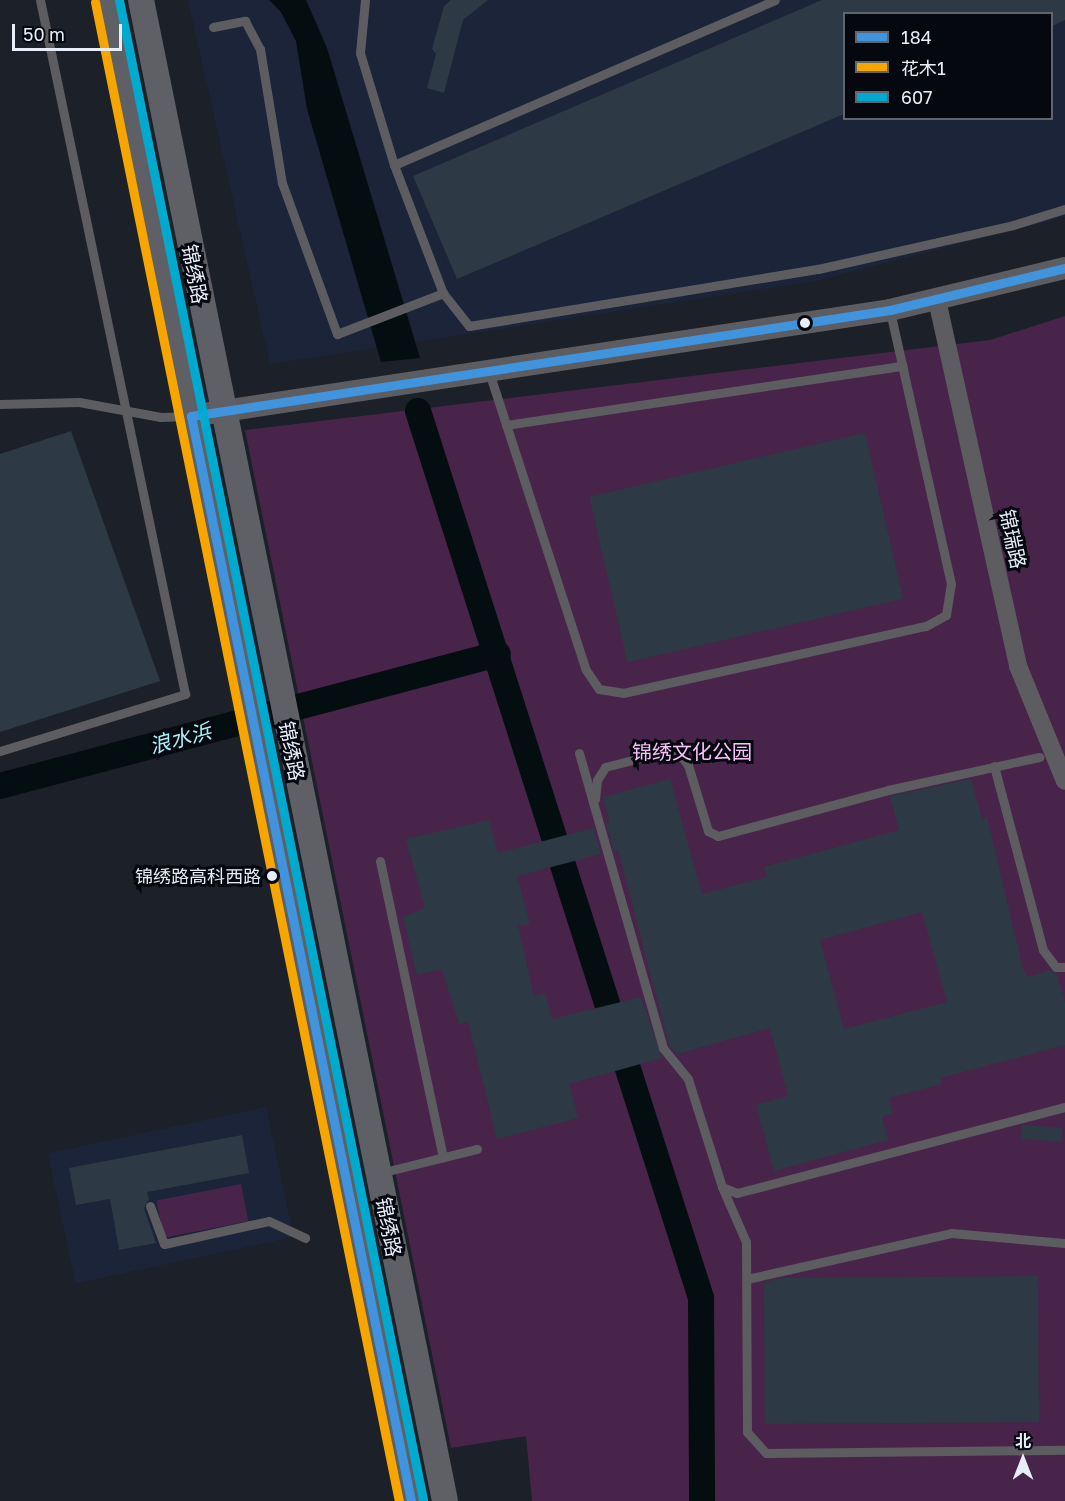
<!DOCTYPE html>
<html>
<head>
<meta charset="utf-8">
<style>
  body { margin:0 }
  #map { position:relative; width:1065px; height:1501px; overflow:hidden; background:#1c2029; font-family:"Golos Text","Noto Sans SC",sans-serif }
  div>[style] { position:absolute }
  .built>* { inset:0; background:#1b2439; transform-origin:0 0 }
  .green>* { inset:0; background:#48244a; transform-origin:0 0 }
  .water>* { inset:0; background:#040d10 }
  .river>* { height:26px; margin:-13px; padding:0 13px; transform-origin:13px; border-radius:13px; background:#040d10 }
  .building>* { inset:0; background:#2d3944; transform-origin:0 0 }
  .service>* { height:9px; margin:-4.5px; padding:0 4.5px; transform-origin:4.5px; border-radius:4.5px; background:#5d5c61 }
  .minor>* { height:18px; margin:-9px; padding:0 9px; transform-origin:9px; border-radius:9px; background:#5d5c61 }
  .tertiary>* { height:22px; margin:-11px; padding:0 11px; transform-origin:11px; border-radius:11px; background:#5d5c61 }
  .secondary>* { height:26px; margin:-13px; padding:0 13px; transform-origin:13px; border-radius:13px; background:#5f6065 }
  .bus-1>* { height:9px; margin:-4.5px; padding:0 4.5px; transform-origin:4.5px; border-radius:4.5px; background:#4094de }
  .bus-2>* { height:9px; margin:-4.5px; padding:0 4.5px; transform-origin:4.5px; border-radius:4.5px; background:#f7a600 }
  .bus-3>* { height:9px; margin:-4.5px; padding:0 4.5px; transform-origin:4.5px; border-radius:4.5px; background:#00a9ce }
  .dots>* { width:16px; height:16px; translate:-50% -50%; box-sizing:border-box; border:3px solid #05080f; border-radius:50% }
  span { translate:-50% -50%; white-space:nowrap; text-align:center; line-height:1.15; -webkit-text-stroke:6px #05080f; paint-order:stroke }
  .bus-label { font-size:18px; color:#e7edf9 }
  .right { translate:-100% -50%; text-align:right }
  .street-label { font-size:20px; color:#e7edf9 }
  .park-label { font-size:20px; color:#fac0f9 }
  .water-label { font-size:21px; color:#a8f3fb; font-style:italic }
  .legend { position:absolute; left:843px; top:12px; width:210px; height:108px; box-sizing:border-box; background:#05080f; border:2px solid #5f646d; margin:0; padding:8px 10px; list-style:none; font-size:18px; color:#e7edf9 }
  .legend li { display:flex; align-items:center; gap:12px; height:30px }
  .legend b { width:30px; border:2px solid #5f646d }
  .north { position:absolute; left:993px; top:1429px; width:60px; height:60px; -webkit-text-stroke:4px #05080f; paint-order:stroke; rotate:0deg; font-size:16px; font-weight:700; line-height:24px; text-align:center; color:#e7edf9 }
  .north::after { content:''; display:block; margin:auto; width:21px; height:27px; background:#e7edf9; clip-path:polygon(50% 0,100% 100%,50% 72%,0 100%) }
  .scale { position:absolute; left:12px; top:24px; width:110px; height:27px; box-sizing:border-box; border:3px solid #e7edf9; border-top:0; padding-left:8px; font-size:18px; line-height:21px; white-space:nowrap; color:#e7edf9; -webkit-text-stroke:4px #05080f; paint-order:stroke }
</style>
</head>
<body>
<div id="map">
  <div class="built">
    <i style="clip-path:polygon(evenodd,188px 0,1065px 0,1065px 217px,815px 281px,270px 364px,188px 0,844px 14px,1052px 14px,1052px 118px,844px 118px,844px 14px)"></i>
    <i style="left:266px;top:1107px;width:133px;height:223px;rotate:78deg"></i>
  </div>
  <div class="green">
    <i style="clip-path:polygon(1065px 316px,1065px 1501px,532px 1501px,526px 1436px,451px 1448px,245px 430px,990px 340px)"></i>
    <i style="left:241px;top:1184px;width:38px;height:86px;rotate:79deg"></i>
  </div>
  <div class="water">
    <i style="clip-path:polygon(269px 0,306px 0,327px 48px,420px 358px,381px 362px,307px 109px,296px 41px,281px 12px)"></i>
  </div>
  <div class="river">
    <i style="left:418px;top:411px;width:931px;rotate:72.3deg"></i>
    <i style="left:701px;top:1298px;width:203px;rotate:89.7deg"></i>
    <i style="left:0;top:786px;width:515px;rotate:-14.85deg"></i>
  </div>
  <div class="building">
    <i style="clip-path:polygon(451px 0,488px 0,463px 20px,444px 93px,427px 88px,436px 54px,432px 49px,444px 6px)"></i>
    <i style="clip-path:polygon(822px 0,1065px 0,1065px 20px,1052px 26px,1052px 14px,844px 14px,844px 114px,457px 279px,413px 176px)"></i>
    <i style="clip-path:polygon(71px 431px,160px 681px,0 732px,0 454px)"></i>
    <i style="left:865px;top:433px;width:170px;height:283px;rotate:77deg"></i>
    <i style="clip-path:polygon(evenodd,670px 779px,702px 894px,767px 877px,764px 867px,899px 830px,890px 796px,971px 779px,982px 819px,987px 817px,1023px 969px,1028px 977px,1050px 970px,1057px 974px,1065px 1003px,1065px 1045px,940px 1078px,942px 1084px,889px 1098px,893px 1113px,882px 1117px,888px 1140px,774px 1171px,756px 1105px,788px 1096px,770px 1028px,677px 1054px,669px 1045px,618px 850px,614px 851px,606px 824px,610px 823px,603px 797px,670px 779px,922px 912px,947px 1002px,844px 1029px,820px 940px,922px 912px)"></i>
    <i style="clip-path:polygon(489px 820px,498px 853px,593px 828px,601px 854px,517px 876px,530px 924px,518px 926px,534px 996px,545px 993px,552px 1019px,641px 997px,662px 1058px,569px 1084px,578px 1118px,497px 1139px,468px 1022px,459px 1024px,442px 969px,417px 975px,403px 917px,425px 908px,406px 839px)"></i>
    <i style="left:1022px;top:1125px;width:41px;height:14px;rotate:4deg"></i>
    <i style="clip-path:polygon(242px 1135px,249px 1173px,147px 1192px,149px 1199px,144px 1208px,156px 1243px,119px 1250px,110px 1199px,76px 1205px,69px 1168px)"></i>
    <i style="clip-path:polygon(1038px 1276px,1039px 1422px,765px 1424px,764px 1282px,782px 1278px)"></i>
  </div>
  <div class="service">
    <i style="left:365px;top:0;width:53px;rotate:95.4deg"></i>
    <i style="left:360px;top:53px;width:117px;rotate:73.1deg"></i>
    <i style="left:394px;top:165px;width:415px;rotate:-23.4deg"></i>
    <i style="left:213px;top:27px;width:33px;rotate:-11deg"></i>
    <i style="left:245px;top:21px;width:32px;rotate:62deg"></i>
    <i style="left:260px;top:49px;width:136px;rotate:80.7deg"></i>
    <i style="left:282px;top:183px;width:161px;rotate:70deg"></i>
    <i style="left:337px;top:334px;width:114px;rotate:-21.1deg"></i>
    <i style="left:394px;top:165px;width:137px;rotate:69.1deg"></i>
    <i style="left:443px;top:293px;width:42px;rotate:51.8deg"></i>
    <i style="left:469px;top:326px;width:354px;rotate:-9.3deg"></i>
    <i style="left:818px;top:269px;width:200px;rotate:-12.7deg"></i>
    <i style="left:1013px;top:225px;width:54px;rotate:-17.1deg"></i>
    <i style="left:489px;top:372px;width:313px;rotate:72deg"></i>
    <i style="left:586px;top:670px;width:23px;rotate:56deg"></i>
    <i style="left:599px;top:689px;width:24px;rotate:9deg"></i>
    <i style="left:623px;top:693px;width:310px;rotate:-12.5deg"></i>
    <i style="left:926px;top:626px;width:23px;rotate:-29deg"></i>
    <i style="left:946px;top:615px;width:31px;rotate:-81deg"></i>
    <i style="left:951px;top:584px;width:281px;rotate:-102.6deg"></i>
    <i style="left:0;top:404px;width:79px;rotate:-1.5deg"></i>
    <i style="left:79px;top:402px;width:83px;rotate:10.4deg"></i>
    <i style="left:161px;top:417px;width:27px;rotate:-2deg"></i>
    <i style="left:506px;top:425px;width:401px;rotate:-8.5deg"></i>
    <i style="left:0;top:751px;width:194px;rotate:-17.1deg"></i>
    <i style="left:185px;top:694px;width:709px;rotate:-101.8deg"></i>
    <i style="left:579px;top:753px;width:307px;rotate:74.1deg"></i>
    <i style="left:663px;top:1048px;width:40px;rotate:51deg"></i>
    <i style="left:688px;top:1079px;width:113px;rotate:72.5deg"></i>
    <i style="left:722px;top:1187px;width:16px;rotate:22deg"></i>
    <i style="left:737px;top:1193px;width:339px;rotate:-14.7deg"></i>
    <i style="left:994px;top:766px;width:190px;rotate:75.1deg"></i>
    <i style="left:1043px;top:950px;width:21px;rotate:53deg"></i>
    <i style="left:1056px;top:967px;width:9px"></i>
    <i style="left:595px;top:799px;width:19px;rotate:-84deg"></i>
    <i style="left:597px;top:780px;width:15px;rotate:-58deg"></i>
    <i style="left:605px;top:767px;width:61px;rotate:-14.3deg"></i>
    <i style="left:664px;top:752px;width:17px;rotate:13deg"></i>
    <i style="left:681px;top:756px;width:11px;rotate:52deg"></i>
    <i style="left:688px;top:765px;width:69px;rotate:73.1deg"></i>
    <i style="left:708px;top:831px;width:11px;rotate:27deg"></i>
    <i style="left:718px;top:836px;width:176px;rotate:-15.1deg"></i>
    <i style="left:888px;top:790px;width:155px;rotate:-12.3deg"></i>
    <i style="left:380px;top:861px;width:303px;rotate:78deg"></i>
    <i style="left:380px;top:1173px;width:100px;rotate:-13.9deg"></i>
    <i style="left:722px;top:1187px;width:60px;rotate:66.4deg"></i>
    <i style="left:746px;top:1242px;width:190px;rotate:89.7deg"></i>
    <i style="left:747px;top:1432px;width:28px;rotate:48deg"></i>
    <i style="left:766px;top:1453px;width:299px;rotate:-0.6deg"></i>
    <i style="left:150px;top:1206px;width:40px;rotate:69.8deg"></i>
    <i style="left:164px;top:1244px;width:107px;rotate:-12.4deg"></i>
    <i style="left:269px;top:1221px;width:40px;rotate:25deg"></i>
    <i style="left:747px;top:1279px;width:209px;rotate:-12.7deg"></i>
    <i style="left:951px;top:1233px;width:114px;rotate:5deg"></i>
  </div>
  <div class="minor">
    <i style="left:937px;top:300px;width:375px;rotate:77.5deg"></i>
    <i style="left:1018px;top:666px;width:124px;rotate:67.8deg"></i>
  </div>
  <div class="tertiary">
    <i style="left:191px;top:416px;width:707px;rotate:-8.62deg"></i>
    <i style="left:890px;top:310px;width:180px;rotate:-13.5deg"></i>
  </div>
  <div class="secondary">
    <i style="left:107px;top:0;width:1531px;rotate:78.55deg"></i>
    <i style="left:141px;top:0;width:1531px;rotate:78.55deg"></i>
  </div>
  <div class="bus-1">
    <i style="left:411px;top:1501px;width:1107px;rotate:-101.46deg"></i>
    <i style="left:191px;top:416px;width:707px;rotate:-8.62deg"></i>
    <i style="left:890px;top:310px;width:180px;rotate:-13.5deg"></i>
  </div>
  <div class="bus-2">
    <i style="left:95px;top:2px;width:1530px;rotate:78.54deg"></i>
  </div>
  <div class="bus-3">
    <i style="left:119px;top:0;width:1530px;rotate:78.54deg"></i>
  </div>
  <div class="dots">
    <i style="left:805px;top:323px;background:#e7edf9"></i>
    <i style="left:272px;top:876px;background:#e7edf9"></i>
  </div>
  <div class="bus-label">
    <span class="right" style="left:261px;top:876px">锦绣路高科西路</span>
  </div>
  <div class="street-label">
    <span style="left:195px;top:274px;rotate:79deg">锦绣路</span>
    <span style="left:1013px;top:539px;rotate:78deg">锦瑞路</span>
    <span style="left:292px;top:751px;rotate:79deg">锦绣路</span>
    <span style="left:389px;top:1227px;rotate:79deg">锦绣路</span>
  </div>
  <div class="park-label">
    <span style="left:692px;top:751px">锦绣文化公园</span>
  </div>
  <div class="water-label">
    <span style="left:180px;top:738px;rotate:-15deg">浪水浜</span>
  </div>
  <ul class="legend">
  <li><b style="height:8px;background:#4094de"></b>184</li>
  <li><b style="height:8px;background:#f7a600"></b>花木1</li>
  <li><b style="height:8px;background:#00a9ce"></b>607</li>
  </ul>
  <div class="north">北</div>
  <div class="scale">50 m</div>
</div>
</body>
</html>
